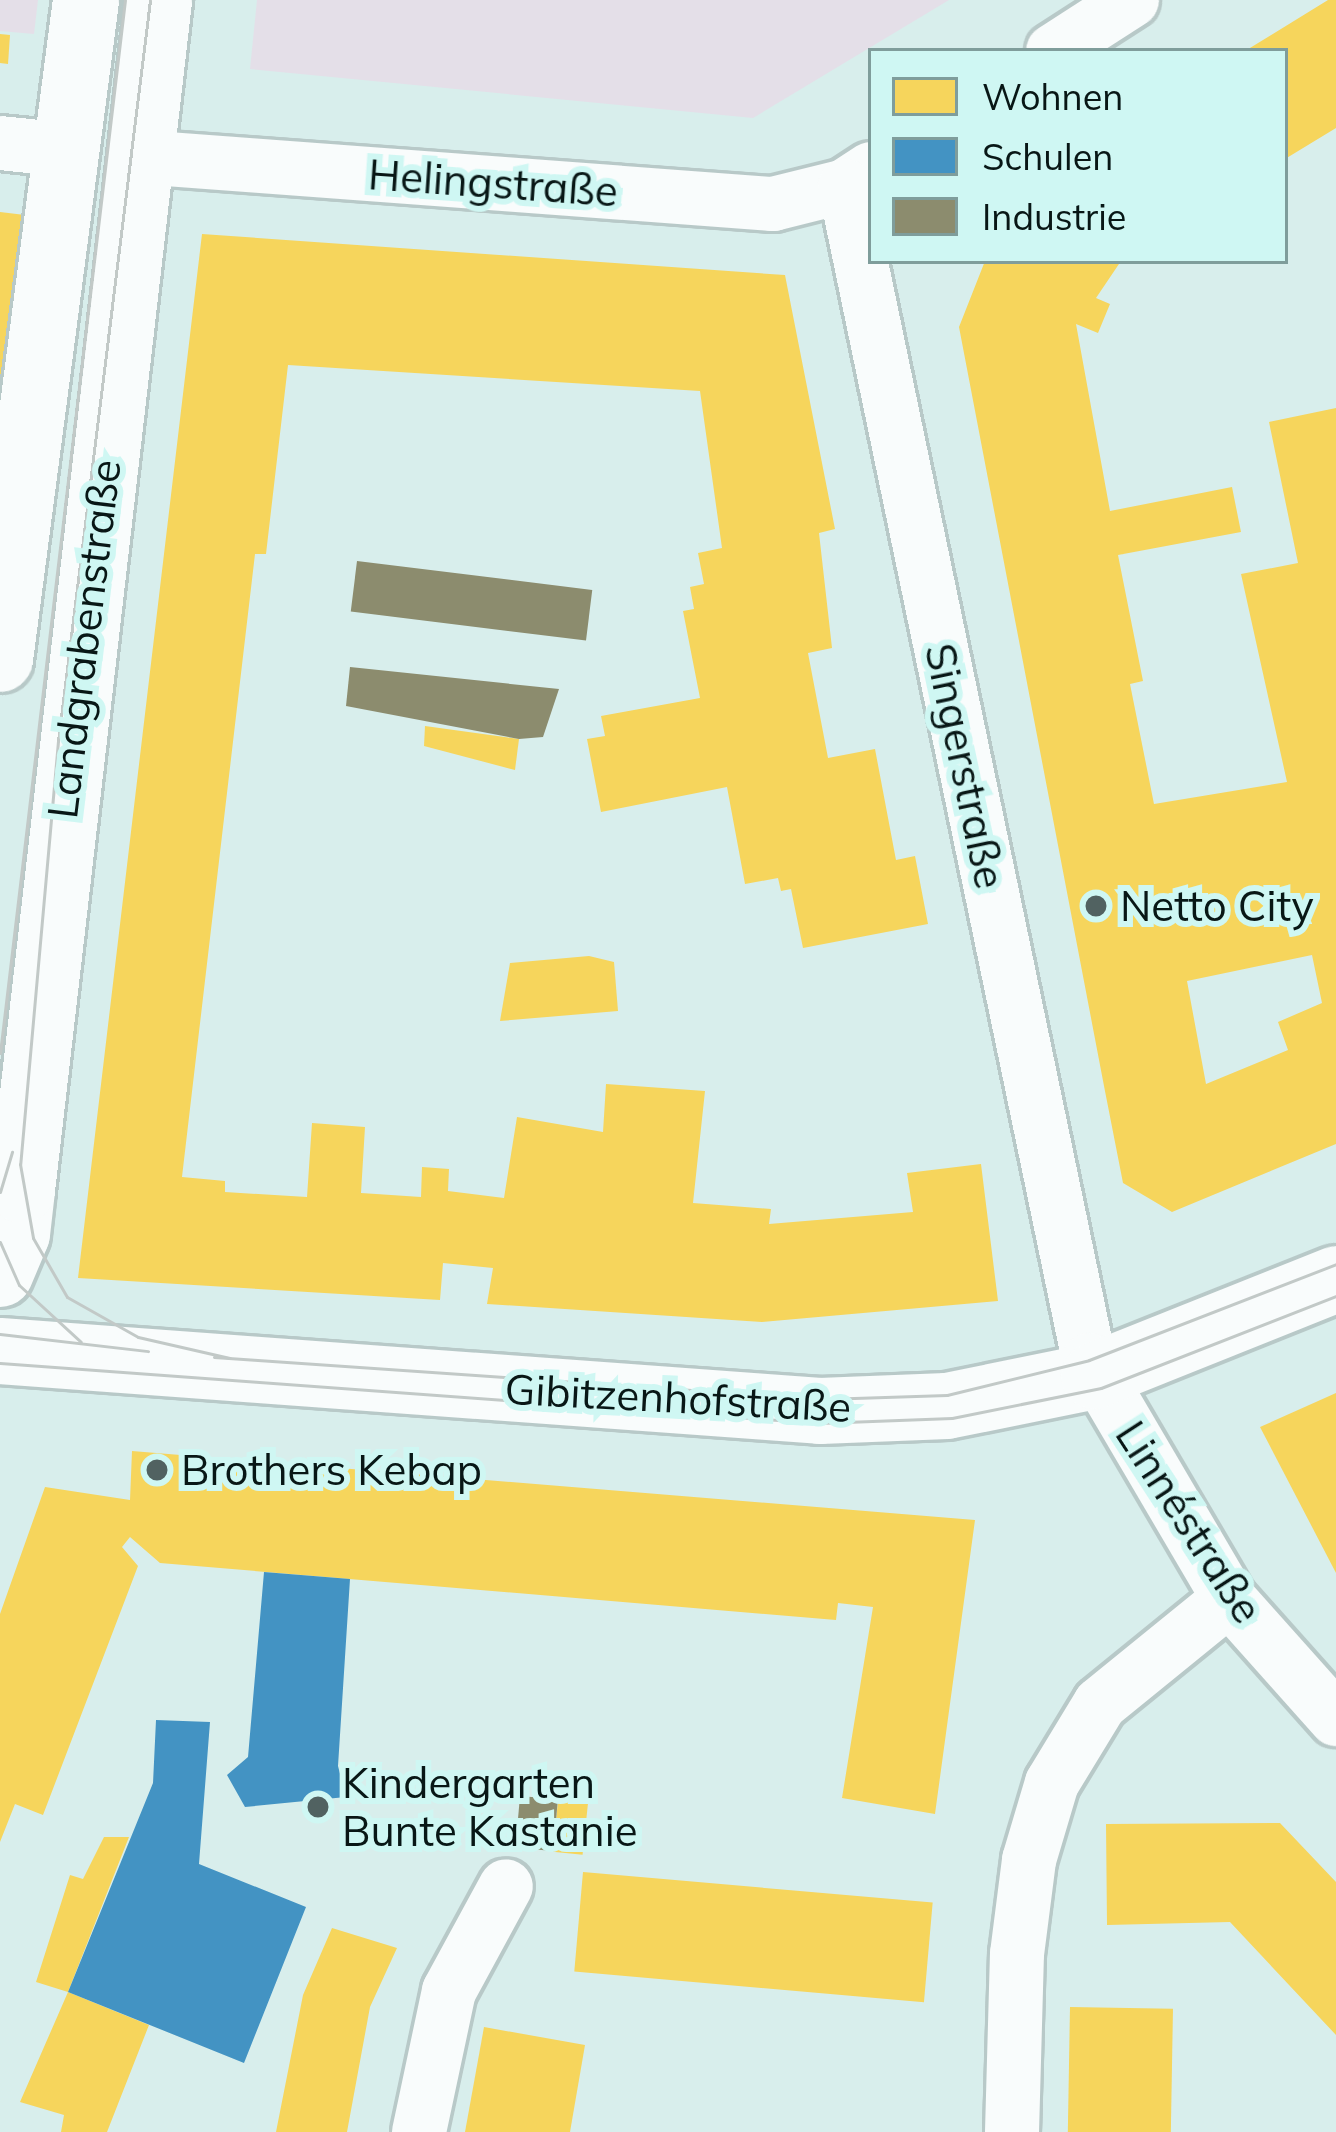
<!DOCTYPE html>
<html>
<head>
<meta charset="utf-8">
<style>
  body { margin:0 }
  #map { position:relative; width:1336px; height:2132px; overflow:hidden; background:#d8eeec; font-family:Mulish,sans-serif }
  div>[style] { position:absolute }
  .green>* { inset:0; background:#e4dfe8 }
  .homes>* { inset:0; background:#f6d55c; transform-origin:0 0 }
  .schools>* { inset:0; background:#4393c3 }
  .industry>* { inset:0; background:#8c8c6e; transform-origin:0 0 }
  .roads { filter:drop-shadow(3px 0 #b8c9c8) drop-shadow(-3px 0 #b8c9c8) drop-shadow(0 3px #b8c9c8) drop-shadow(0 -3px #b8c9c8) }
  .street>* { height:54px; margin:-27px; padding:0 27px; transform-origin:27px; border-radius:27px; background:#f9fcfc }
  .secondary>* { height:66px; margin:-33px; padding:0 33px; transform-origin:33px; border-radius:33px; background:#f9fcfc }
  .tram>* { height:3px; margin:-1.5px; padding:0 1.5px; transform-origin:1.5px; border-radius:1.5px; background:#c2c9c7 }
  .dots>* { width:33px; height:33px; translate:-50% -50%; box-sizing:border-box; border:6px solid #cff7f3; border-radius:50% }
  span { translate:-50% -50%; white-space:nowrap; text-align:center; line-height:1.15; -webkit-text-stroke:12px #cff7f3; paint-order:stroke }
  .street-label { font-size:42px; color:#081716 }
  .poi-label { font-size:42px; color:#081716 }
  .left { translate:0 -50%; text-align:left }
  .legend { position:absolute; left:868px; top:48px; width:420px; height:216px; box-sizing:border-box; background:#cff7f3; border:3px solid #7f9d9b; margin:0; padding:15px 21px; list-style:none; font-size:36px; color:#081716 }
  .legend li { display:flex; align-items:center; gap:24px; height:60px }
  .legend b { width:60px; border:3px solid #7f9d9b }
</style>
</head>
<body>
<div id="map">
  <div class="green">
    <i style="clip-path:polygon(0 0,38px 0,34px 34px,0 31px)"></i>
    <i style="clip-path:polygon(257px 0,949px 0,753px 118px,250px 69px)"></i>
  </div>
  <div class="homes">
    <i style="clip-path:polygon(1328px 0,1336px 0,1336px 128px,1285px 159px,1285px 51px,1245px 51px)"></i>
    <i style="clip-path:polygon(0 34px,10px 35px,8px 64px,0 63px)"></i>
    <i style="clip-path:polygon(0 212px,25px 215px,3px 402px,0 402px)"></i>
    <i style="clip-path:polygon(202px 234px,785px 275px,835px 529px,819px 533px,832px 648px,808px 653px,828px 758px,875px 749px,896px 860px,915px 856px,928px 924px,803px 948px,791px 889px,781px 891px,778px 878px,745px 884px,727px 787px,601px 812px,587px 739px,605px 736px,601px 716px,700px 698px,683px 611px,694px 609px,690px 587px,704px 584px,698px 553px,722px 548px,700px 391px,288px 365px,266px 554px,255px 554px,182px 1177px,225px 1181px,225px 1192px,307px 1197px,312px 1123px,365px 1127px,361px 1193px,421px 1197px,422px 1167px,449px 1169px,448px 1191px,504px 1198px,517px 1117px,603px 1132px,606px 1084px,705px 1091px,693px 1203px,771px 1209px,769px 1224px,913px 1212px,907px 1173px,981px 1164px,998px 1301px,762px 1322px,487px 1304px,493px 1268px,443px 1263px,440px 1300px,78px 1278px)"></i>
    <i style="clip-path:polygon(evenodd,985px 261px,1121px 261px,1096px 298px,1110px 304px,1098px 333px,1076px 324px,1110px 511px,1232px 487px,1241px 532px,1118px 555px,1143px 681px,1130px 684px,1154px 804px,1287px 782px,1241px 574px,1298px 563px,1269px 422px,1336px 408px,1336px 1144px,1172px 1212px,1123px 1183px,1104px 1086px,959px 327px,985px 261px,1312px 955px,1322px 1003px,1278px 1022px,1288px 1050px,1206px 1084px,1187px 981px,1312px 955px)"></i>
    <i style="clip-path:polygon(425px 726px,519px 739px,515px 770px,424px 746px)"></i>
    <i style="clip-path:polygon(589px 956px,614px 962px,618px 1011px,500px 1021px,510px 963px)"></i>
    <i style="clip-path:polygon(1336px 1393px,1336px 1573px,1260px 1427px)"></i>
    <i style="clip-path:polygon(132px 1451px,975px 1520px,935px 1814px,842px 1798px,873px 1607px,838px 1603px,836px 1620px,160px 1563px,130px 1537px,122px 1547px,138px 1566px,43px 1815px,15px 1804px,0 1842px,0 1614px,12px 1580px,45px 1487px,130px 1500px)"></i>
    <i style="left:559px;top:1792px;width:30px;height:60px;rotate:6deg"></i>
    <i style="clip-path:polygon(1280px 1823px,1336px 1882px,1336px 2035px,1230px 1922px,1107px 1925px,1106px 1824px)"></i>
    <i style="clip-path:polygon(104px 1837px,129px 1837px,68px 1992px,149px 2025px,107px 2132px,61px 2132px,64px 2115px,20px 2102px,68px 1992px,36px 1982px,70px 1875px,83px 1879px)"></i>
    <i style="left:583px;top:1872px;width:351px;height:100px;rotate:5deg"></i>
    <i style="clip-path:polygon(332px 1928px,397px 1948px,370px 2007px,347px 2132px,276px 2132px,303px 1995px)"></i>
    <i style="left:1070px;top:2007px;width:103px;height:125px;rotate:1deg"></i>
    <i style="clip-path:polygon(484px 2027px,585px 2045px,570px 2132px,465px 2132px)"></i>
  </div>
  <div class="schools">
    <i style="clip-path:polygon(264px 1572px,350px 1579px,338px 1766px,346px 1797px,245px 1807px,227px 1775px,248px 1757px)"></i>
    <i style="clip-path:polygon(156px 1720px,210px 1722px,199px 1864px,306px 1907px,244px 2063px,68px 1992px,153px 1783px)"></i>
  </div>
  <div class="industry">
    <i style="left:357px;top:561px;width:237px;height:51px;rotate:7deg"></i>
    <i style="clip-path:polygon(350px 667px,559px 689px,543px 737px,519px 739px,346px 706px)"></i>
    <i style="left:520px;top:1796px;width:38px;height:52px;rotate:5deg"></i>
  </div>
  <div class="roads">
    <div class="street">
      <i style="left:1053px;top:51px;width:94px;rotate:-32.8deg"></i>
      <i style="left:0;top:143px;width:68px;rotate:5.9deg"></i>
      <i style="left:140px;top:157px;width:635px;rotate:4.25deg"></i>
      <i style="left:773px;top:204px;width:74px;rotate:-14deg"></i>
      <i style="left:871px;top:169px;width:31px;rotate:147deg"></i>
      <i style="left:845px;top:186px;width:1199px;rotate:78.26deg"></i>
      <i style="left:1089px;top:1360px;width:277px;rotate:59.6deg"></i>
      <i style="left:1229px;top:1599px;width:161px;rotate:48.3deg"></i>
      <i style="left:419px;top:2132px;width:144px;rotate:-78deg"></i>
      <i style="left:449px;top:1991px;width:119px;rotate:-61.5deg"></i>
      <i style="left:1012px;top:2132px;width:178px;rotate:-88.4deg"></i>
      <i style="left:1017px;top:1954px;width:95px;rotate:-82.7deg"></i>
      <i style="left:1029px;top:1860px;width:80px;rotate:-73.4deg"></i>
      <i style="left:1052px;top:1783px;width:92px;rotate:-58.7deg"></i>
      <i style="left:1100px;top:1704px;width:166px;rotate:-39.1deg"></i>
    </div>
    <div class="secondary">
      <i style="left:0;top:659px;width:665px;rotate:-82.56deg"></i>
      <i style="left:0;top:1274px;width:43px;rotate:-67deg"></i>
      <i style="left:17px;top:1234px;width:44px;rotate:-83.5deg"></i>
      <i style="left:22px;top:1190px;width:1198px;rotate:-83.43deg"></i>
      <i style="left:0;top:1351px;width:822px;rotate:4.18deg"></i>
      <i style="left:820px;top:1411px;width:127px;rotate:-2.3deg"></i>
      <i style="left:947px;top:1406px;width:150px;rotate:-11.5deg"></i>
      <i style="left:1094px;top:1376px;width:261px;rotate:-21.8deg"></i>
    </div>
  </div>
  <div class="tram">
    <i style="left:150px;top:0;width:747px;rotate:97.08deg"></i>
    <i style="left:58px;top:741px;width:425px;rotate:95.1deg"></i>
    <i style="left:20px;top:1164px;width:75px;rotate:80deg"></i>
    <i style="left:33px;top:1238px;width:68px;rotate:60deg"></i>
    <i style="left:67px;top:1297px;width:81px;rotate:29.4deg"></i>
    <i style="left:138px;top:1337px;width:94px;rotate:12.9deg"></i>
    <i style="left:0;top:1053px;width:1060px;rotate:-83.23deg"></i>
    <i style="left:0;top:1192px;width:42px;rotate:-73.3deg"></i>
    <i style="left:0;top:1242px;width:47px;rotate:66.2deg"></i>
    <i style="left:19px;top:1285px;width:84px;rotate:42.6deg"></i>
    <i style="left:0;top:1334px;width:149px;rotate:6.6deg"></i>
    <i style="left:214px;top:1357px;width:610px;rotate:3.95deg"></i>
    <i style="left:823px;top:1399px;width:124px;rotate:-1.8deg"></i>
    <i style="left:947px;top:1395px;width:146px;rotate:-13.8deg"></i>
    <i style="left:1089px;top:1360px;width:265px;rotate:-21.2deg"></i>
    <i style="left:0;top:1363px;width:821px;rotate:4.19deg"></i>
    <i style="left:819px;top:1423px;width:133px;rotate:-2.2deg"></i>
    <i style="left:952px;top:1418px;width:152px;rotate:-11.4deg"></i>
    <i style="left:1101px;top:1388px;width:252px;rotate:-21.4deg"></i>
  </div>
  <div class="dots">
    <i style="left:1096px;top:906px;background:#516261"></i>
    <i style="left:157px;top:1470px;background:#516261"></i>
    <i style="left:318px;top:1807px;background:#516261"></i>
  </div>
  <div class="street-label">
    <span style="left:493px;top:183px;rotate:4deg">Helingstraße</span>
    <span style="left:84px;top:639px;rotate:-83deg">Landgrabenstraße</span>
    <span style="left:965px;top:766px;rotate:78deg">Singerstraße</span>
    <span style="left:678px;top:1398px;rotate:3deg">Gibitzenhofstraße</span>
    <span style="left:1189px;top:1522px;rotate:57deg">Linnéstraße</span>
  </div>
  <div class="poi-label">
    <span class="left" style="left:1120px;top:906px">Netto City</span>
    <span class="left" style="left:181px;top:1470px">Brothers Kebap</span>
    <span class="left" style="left:342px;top:1807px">Kindergarten<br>Bunte Kastanie</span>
  </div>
  <ul class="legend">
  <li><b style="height:33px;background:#f6d55c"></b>Wohnen</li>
  <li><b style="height:33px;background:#4393c3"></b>Schulen</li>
  <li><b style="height:33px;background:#8c8c6e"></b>Industrie</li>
  </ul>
</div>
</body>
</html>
